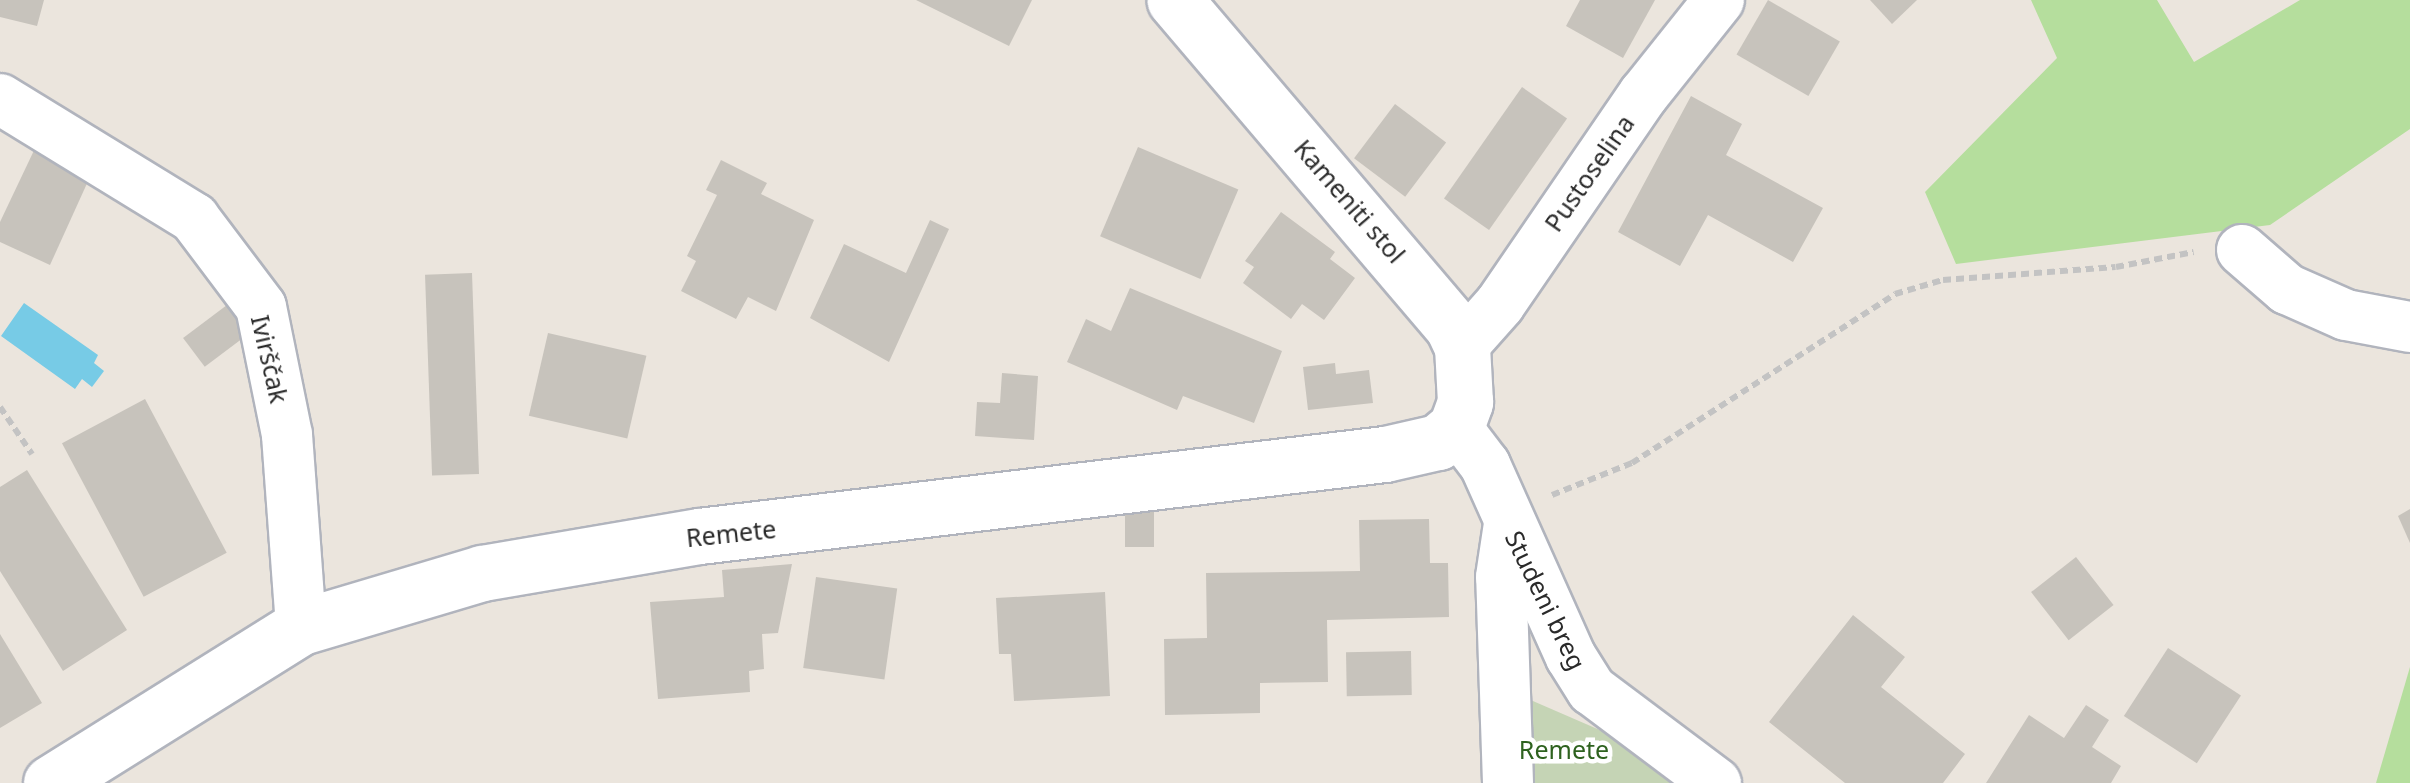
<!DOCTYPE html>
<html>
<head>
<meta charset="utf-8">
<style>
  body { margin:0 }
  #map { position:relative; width:2410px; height:783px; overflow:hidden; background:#ebe5dd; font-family:"Noto Sans",sans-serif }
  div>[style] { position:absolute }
  .green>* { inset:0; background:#b5de9d }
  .cemetery>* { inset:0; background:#c5d4b5 }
  .water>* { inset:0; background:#77cbe6 }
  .building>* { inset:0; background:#c7c3bc; transform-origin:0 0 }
  .path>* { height:6px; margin-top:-3px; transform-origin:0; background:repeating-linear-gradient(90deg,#c3c3c3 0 8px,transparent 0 13px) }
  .roads { filter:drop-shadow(2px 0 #b1b4bd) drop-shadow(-2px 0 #b1b4bd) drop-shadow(0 2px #b1b4bd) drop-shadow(0 -2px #b1b4bd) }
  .street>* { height:50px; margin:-25px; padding:0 25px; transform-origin:25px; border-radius:25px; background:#fff }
  .secondary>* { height:55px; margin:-27.5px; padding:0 27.5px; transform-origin:27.5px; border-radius:27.5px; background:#fff }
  span { translate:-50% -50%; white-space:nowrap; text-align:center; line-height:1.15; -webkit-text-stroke:9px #fff; paint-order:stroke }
  .street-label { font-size:25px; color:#2a2a2a }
  .park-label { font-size:25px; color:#2e621f }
</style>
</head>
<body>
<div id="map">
  <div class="green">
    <i style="clip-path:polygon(2031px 0,2157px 0,2194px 62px,2300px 0,2410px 0,2410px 129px,2270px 225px,1956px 264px,1925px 192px,2057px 58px)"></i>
    <i style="clip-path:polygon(2410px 667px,2410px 783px,2376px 783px)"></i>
  </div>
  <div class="cemetery">
    <i style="clip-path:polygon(1526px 698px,1632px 744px,1683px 783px,1531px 783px)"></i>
  </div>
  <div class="water">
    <i style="clip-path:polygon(24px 303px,98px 355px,94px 363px,104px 371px,92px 387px,82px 379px,75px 389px,1px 336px)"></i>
  </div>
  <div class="building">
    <i style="clip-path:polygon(0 0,44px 0,37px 26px,0 17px)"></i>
    <i style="clip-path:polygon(916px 0,1032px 0,1009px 46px)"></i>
    <i style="clip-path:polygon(1580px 0,1655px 0,1623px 58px,1566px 26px)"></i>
    <i style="left:1768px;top:0;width:83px;height:63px;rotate:30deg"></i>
    <i style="clip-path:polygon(1870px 0,1917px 0,1892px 24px)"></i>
    <i style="left:1522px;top:87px;width:55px;height:136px;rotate:35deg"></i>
    <i style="clip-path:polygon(1691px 96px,1742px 124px,1726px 155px,1823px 208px,1793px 262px,1708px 215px,1680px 266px,1618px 232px)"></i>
    <i style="left:1395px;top:104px;width:64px;height:68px;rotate:37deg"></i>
    <i style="clip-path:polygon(38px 142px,94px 168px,50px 265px,0 242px,0 222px)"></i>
    <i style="left:1138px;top:147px;width:109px;height:97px;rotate:23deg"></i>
    <i style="clip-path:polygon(721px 160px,767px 183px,761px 194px,814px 220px,776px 311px,748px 297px,736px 319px,681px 291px,696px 261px,687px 256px,717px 195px,706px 190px)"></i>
    <i style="clip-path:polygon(1281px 212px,1335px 252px,1330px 259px,1355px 278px,1324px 320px,1302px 304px,1291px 319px,1243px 283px,1254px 267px,1245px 261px)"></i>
    <i style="clip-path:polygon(930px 220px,949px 229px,889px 362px,810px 318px,844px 244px,906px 273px)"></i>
    <i style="left:472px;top:273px;width:201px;height:47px;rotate:88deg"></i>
    <i style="clip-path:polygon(1130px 288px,1282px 351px,1254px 423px,1183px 396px,1177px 410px,1067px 362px,1086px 319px,1111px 331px)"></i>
    <i style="left:231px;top:302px;width:36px;height:60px;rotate:53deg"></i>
    <i style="left:548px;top:333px;width:101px;height:85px;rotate:13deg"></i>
    <i style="clip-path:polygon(1335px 363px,1336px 374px,1369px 370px,1373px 403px,1308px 410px,1303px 367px)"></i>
    <i style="clip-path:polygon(1002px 373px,1038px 376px,1034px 440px,975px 436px,977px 402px,1000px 403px)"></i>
    <i style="left:145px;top:399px;width:174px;height:94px;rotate:62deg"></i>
    <i style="clip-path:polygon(27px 470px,127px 630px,63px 671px,0 571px,0 487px)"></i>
    <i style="left:1125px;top:508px;width:29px;height:39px"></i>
    <i style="clip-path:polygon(2410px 509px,2410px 543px,2398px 516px)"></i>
    <i style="clip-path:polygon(1429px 519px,1430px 563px,1448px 563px,1449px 617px,1327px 620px,1328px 682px,1260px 683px,1260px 713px,1165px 715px,1164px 639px,1207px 638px,1206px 573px,1360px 571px,1359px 520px)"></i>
    <i style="left:2076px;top:557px;width:61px;height:57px;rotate:52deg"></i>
    <i style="clip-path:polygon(792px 564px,778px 633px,762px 634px,764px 669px,749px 671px,750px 692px,658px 699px,650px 602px,724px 597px,722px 570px)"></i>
    <i style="left:816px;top:577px;width:82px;height:92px;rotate:8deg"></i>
    <i style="clip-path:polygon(1105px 592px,1110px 696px,1014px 701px,1011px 654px,999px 654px,996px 598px)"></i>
    <i style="clip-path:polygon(1853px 615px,1905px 657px,1881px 687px,1965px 754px,1943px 783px,1845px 783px,1769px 722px)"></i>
    <i style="clip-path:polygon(0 634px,42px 703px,0 728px)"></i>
    <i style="left:2168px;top:648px;width:87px;height:81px;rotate:33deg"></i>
    <i style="left:1411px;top:651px;width:44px;height:65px;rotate:89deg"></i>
    <i style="clip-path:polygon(2086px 705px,2109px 720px,2092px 747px,2121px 766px,2111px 783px,1986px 783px,2029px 715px,2064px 738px)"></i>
  </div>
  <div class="path">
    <i style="left:0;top:407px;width:57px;rotate:55.8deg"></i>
    <i style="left:1552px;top:495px;width:86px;rotate:-21.8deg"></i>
    <i style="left:1632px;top:463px;width:313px;rotate:-32.7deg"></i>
    <i style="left:1895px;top:294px;width:50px;rotate:-16.3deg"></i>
    <i style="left:1943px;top:280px;width:173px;rotate:-4.3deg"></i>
    <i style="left:2116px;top:267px;width:79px;rotate:-10.9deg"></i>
  </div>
  <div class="roads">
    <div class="street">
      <i style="left:0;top:99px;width:228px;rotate:31.5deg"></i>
      <i style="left:194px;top:218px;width:111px;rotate:53deg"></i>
      <i style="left:261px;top:307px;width:131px;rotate:78.5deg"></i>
      <i style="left:287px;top:435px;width:193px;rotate:85.8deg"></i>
      <i style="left:2242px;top:250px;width:60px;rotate:40.9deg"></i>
      <i style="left:2287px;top:289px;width:64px;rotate:23.8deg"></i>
      <i style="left:2346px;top:315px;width:65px;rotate:10.6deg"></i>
      <i style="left:1462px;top:347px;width:57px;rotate:-48.5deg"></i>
      <i style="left:1500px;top:304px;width:255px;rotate:-55.6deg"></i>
      <i style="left:1644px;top:94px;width:120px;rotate:-51.4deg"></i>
      <i style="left:1456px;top:427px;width:48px;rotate:52.7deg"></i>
      <i style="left:1485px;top:465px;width:210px;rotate:65.9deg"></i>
      <i style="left:1571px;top:657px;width:39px;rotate:58deg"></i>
      <i style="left:1592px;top:690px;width:155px;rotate:36.9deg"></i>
      <i style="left:1508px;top:783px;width:206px;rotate:-91.9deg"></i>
      <i style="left:1501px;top:577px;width:54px;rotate:-81.4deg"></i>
    </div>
    <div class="secondary">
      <i style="left:51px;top:783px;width:295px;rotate:-32deg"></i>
      <i style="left:301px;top:627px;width:189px;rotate:-16.6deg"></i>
      <i style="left:482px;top:573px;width:220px;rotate:-9.7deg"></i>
      <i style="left:699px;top:536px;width:691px;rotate:-6.82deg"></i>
      <i style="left:1385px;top:454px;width:54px;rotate:-12.8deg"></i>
      <i style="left:1438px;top:442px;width:23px;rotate:-40deg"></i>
      <i style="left:1456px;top:427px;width:27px;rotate:-70deg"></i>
      <i style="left:1465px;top:402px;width:55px;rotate:-93.1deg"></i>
      <i style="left:1462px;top:347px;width:23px;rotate:-115deg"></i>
      <i style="left:1452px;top:326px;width:428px;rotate:-130.4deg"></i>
    </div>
  </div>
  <div class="street-label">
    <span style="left:1589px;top:173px;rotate:-55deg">Pustoselina</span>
    <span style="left:1350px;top:201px;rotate:49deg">Kameniti stol</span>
    <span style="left:270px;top:359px;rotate:77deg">Ivirščak</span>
    <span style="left:731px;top:533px;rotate:-6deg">Remete</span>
    <span style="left:1546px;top:600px;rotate:64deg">Studeni breg</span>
  </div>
  <div class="park-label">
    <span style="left:1564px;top:749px">Remete</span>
  </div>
</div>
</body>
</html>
